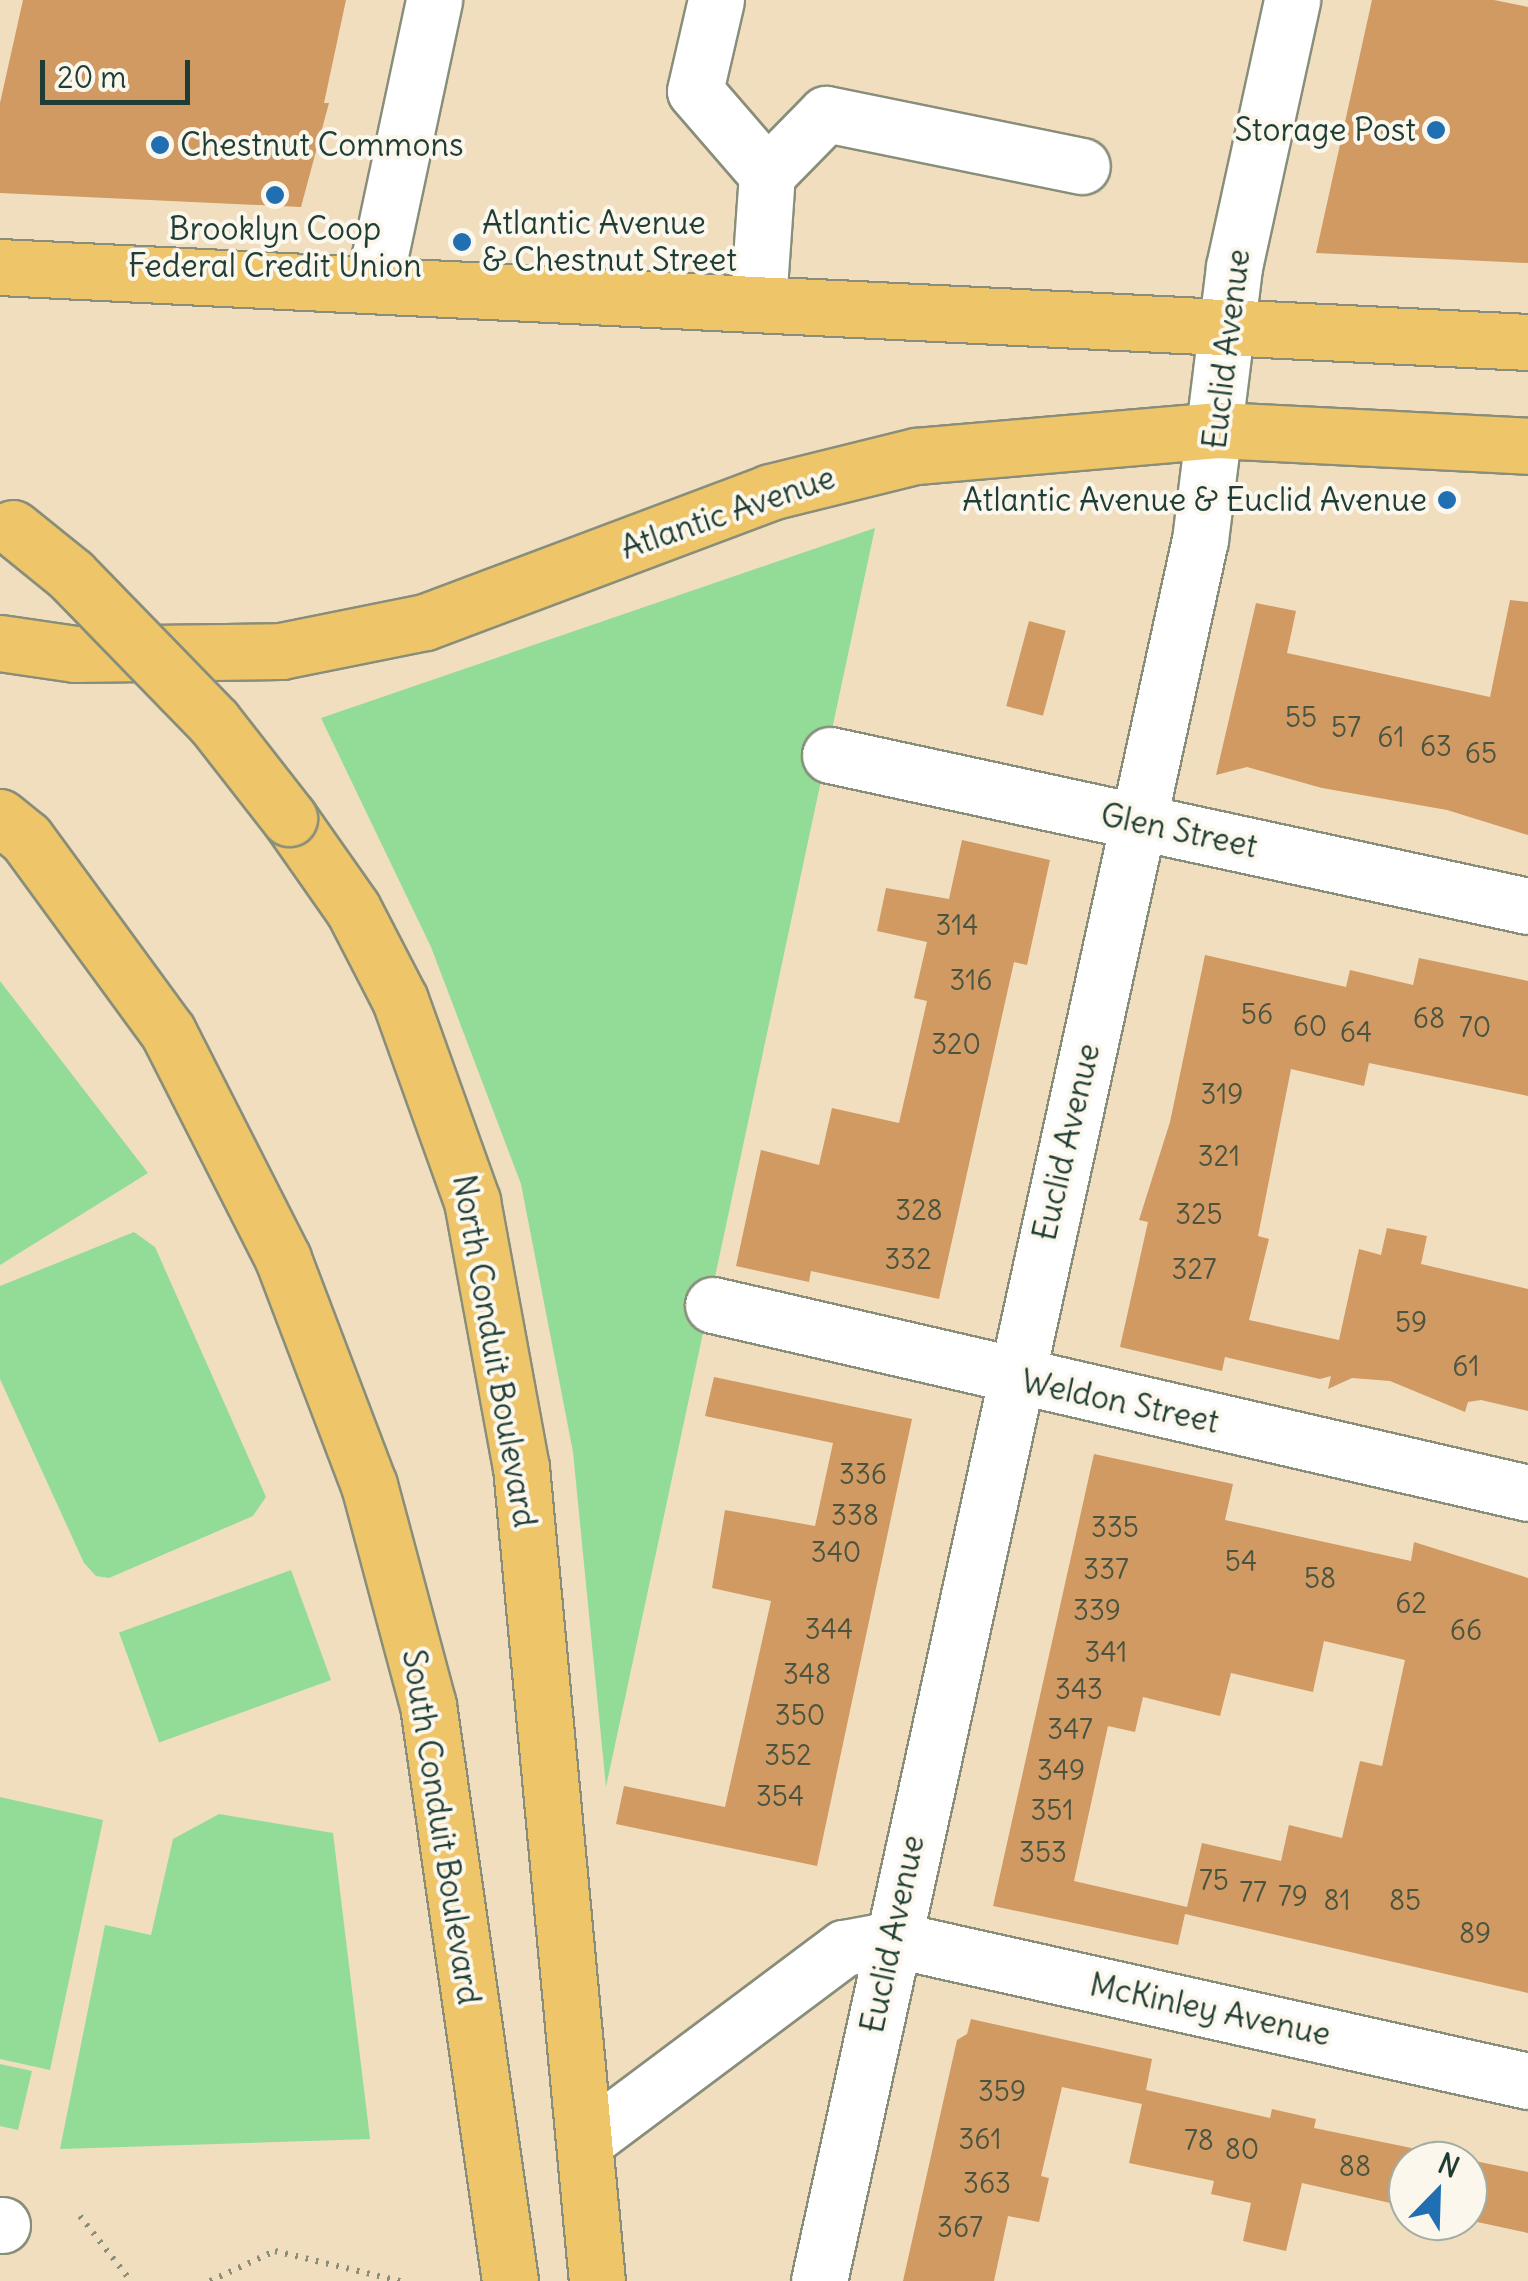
<!DOCTYPE html>
<html>
<head>
<meta charset="utf-8">
<style>
  body { margin:0 }
  #map { position:relative; width:1528px; height:2281px; overflow:hidden; background:#f0debf; font-family:Delius,sans-serif }
  div>[style] { position:absolute }
  .green>* { inset:0; background:#92dc98; transform-origin:0 0 }
  .building>* { inset:0; background:#d09a62; transform-origin:0 0 }
  .path>* { height:6px; margin-top:-3px; transform-origin:0; background:repeating-linear-gradient(90deg,#888e7a 0 2.5px,transparent 0 10.5px) }
  .roads { filter:drop-shadow(2px 0 #888e7a) drop-shadow(-2px 0 #888e7a) drop-shadow(0 2px #888e7a) drop-shadow(0 -2px #888e7a) }
  .minor>* { height:55px; margin:-27.5px; padding:0 27.5px; transform-origin:27.5px; border-radius:27.5px; background:#fff }
  .major>* { height:55px; margin:-27.5px; padding:0 27.5px; transform-origin:27.5px; border-radius:27.5px; background:#eec569 }
  .bridges { filter:drop-shadow(2px 0 #888e7a) drop-shadow(-2px 0 #888e7a) drop-shadow(0 2px #888e7a) drop-shadow(0 -2px #888e7a) }
  .major-bridge>* { height:55px; margin:-27.5px; padding:0 27.5px; transform-origin:27.5px; border-radius:27.5px; background:#eec569 }
  .dots>* { width:28px; height:28px; translate:-50% -50%; box-sizing:border-box; border:5px solid #fbf7ec; border-radius:50% }
  span { translate:-50% -50%; white-space:nowrap; text-align:center; line-height:1.15; -webkit-text-stroke:8px #fbf7ec; paint-order:stroke }
  .number-label { font-size:28px; color:#4b5440 }
  .number-label span { -webkit-text-stroke-width:0 }
  .poi-label { font-size:32px; color:#1f3d34 }
  .right { translate:-100% -50%; text-align:right }
  .left { translate:0 -50%; text-align:left }
  .street-label { font-size:32px; color:#1f3d34 }
  .north { position:absolute; left:1388px; top:2141px; width:100px; height:100px; box-sizing:border-box; background:#fbf7ec; border:2px solid #a3ada2; border-radius:50%; rotate:23deg; font-size:28px; font-weight:700; line-height:40px; text-align:center; color:#1f3d34 }
  .north::after { content:''; display:block; margin:auto; width:35px; height:45px; background:#1f6fb2; clip-path:polygon(50% 0,100% 100%,50% 72%,0 100%) }
  .scale { position:absolute; left:40px; top:60px; width:150px; height:45px; box-sizing:border-box; border:5px solid #1f3d34; border-top:0; padding-left:12px; font-size:30px; line-height:35px; white-space:nowrap; color:#1f3d34; -webkit-text-stroke:8px #fbf7ec; paint-order:stroke }
</style>
</head>
<body>
<div id="map">
  <div class="green">
    <i style="clip-path:polygon(875px 528px,606px 1787px,573px 1452px,521px 1184px,431px 947px,321px 718px)"></i>
    <i style="clip-path:polygon(0 981px,148px 1173px,0 1265px)"></i>
    <i style="clip-path:polygon(134px 1232px,155px 1247px,266px 1497px,253px 1516px,109px 1578px,96px 1576px,84px 1563px,0 1379px,0 1286px)"></i>
    <i style="left:291px;top:1570px;width:117px;height:183px;rotate:70deg"></i>
    <i style="clip-path:polygon(0 1797px,103px 1820px,50px 2070px,0 2059px)"></i>
    <i style="clip-path:polygon(219px 1814px,333px 1833px,370px 2139px,60px 2149px,105px 1925px,151px 1935px,173px 1839px)"></i>
    <i style="clip-path:polygon(0 2064px,32px 2071px,18px 2130px,0 2126px)"></i>
  </div>
  <div class="building">
    <i style="clip-path:polygon(23px 0,346px 0,324px 103px,329px 103px,301px 207px,0 193px,0 103px)"></i>
    <i style="clip-path:polygon(1372px 0,1494px 0,1528px 7px,1528px 263px,1316px 253px)"></i>
    <i style="clip-path:polygon(1510px 600px,1528px 602px,1528px 835px,1447px 810px,1322px 788px,1247px 767px,1216px 775px,1256px 603px,1296px 611px,1287px 653px,1490px 697px)"></i>
    <i style="left:1029px;top:621px;width:38px;height:88px;rotate:15deg"></i>
    <i style="clip-path:polygon(962px 840px,1050px 860px,1027px 965px,1014px 962px,939px 1299px,811px 1271px,809px 1282px,736px 1266px,761px 1150px,819px 1165px,832px 1108px,899px 1123px,927px 1001px,914px 998px,927px 942px,877px 931px,886px 888px,949px 899px)"></i>
    <i style="clip-path:polygon(1205px 955px,1346px 987px,1350px 970px,1413px 985px,1419px 958px,1528px 981px,1528px 1096px,1369px 1063px,1364px 1086px,1291px 1069px,1258px 1236px,1269px 1239px,1249px 1320px,1339px 1340px,1359px 1249px,1381px 1255px,1387px 1228px,1427px 1236px,1421px 1264px,1528px 1289px,1528px 1411px,1481px 1400px,1468px 1402px,1465px 1412px,1390px 1381px,1352px 1378px,1328px 1389px,1331px 1376px,1320px 1379px,1225px 1357px,1222px 1371px,1120px 1347px,1148px 1222px,1139px 1220px,1170px 1122px)"></i>
    <i style="clip-path:polygon(714px 1377px,912px 1419px,817px 1866px,616px 1824px,624px 1786px,725px 1807px,771px 1601px,712px 1588px,725px 1510px,815px 1526px,833px 1443px,705px 1416px)"></i>
    <i style="clip-path:polygon(evenodd,1094px 1454px,1233px 1484px,1225px 1520px,1411px 1561px,1414px 1542px,1528px 1578px,1528px 1993px,1185px 1914px,1178px 1945px,993px 1906px,1094px 1454px,1324px 1641px,1405px 1660px,1382px 1766px,1360px 1761px,1342px 1838px,1289px 1825px,1281px 1861px,1202px 1843px,1187px 1907px,1074px 1881px,1108px 1726px,1135px 1732px,1143px 1697px,1220px 1716px,1231px 1673px,1313px 1692px,1324px 1641px)"></i>
    <i style="clip-path:polygon(971px 2019px,1152px 2059px,1146px 2090px,1270px 2118px,1272px 2109px,1316px 2119px,1314px 2128px,1528px 2172px,1528px 2233px,1468px 2220px,1468px 2161px,1408px 2161px,1408px 2207px,1302px 2183px,1286px 2251px,1243px 2241px,1251px 2203px,1211px 2194px,1214px 2181px,1129px 2163px,1142px 2104px,1062px 2087px,1041px 2176px,1049px 2178px,1039px 2222px,1008px 2216px,994px 2281px,903px 2281px,957px 2040px,967px 2034px)"></i>
  </div>
  <div class="path">
    <i style="left:80px;top:2216px;width:83px;rotate:51.9deg"></i>
    <i style="left:210px;top:2281px;width:72px;rotate:-24.8deg"></i>
    <i style="left:275px;top:2251px;width:129px;rotate:13.5deg"></i>
  </div>
  <div class="roads">
    <div class="minor">
      <i style="left:716px;top:0;width:93px;rotate:103deg"></i>
      <i style="left:695px;top:91px;width:110px;rotate:49.1deg"></i>
      <i style="left:374px;top:283px;width:289px;rotate:-78deg"></i>
      <i style="left:758px;top:302px;width:128px;rotate:-86deg"></i>
      <i style="left:767px;top:174px;width:84px;rotate:-45.5deg"></i>
      <i style="left:826px;top:114px;width:261px;rotate:11.5deg"></i>
      <i style="left:830px;top:755px;width:714px;rotate:12.21deg"></i>
      <i style="left:713px;top:1305px;width:836px;rotate:12.99deg"></i>
      <i style="left:587px;top:2140px;width:321px;rotate:-36.8deg"></i>
      <i style="left:844px;top:1948px;width:49px;rotate:-10.6deg"></i>
      <i style="left:892px;top:1939px;width:652px;rotate:12.59deg"></i>
      <i style="left:0;top:2225px;width:2px"></i>
      <i style="left:819px;top:2281px;width:1782px;rotate:-77.66deg"></i>
      <i style="left:1200px;top:540px;width:275px;rotate:-82.9deg"></i>
      <i style="left:1234px;top:267px;width:273px;rotate:-77.7deg"></i>
    </div>
    <div class="major">
      <i style="left:0;top:267px;width:1530px;rotate:2.81deg"></i>
      <i style="left:0;top:643px;width:76px;rotate:8.3deg"></i>
      <i style="left:75px;top:654px;width:206px;rotate:-0.8deg"></i>
      <i style="left:281px;top:651px;width:147px;rotate:-11.4deg"></i>
      <i style="left:425px;top:622px;width:369px;rotate:-20.6deg"></i>
      <i style="left:770px;top:492px;width:150px;rotate:-13.9deg"></i>
      <i style="left:916px;top:456px;width:302px;rotate:-4.9deg"></i>
      <i style="left:1217px;top:430px;width:311px;rotate:2.9deg"></i>
      <i style="left:0;top:817px;width:33px;rotate:39deg"></i>
      <i style="left:26px;top:838px;width:240px;rotate:53.8deg"></i>
      <i style="left:168px;top:1032px;width:254px;rotate:63.1deg"></i>
      <i style="left:283px;top:1259px;width:242px;rotate:69.2deg"></i>
      <i style="left:369px;top:1485px;width:228px;rotate:75deg"></i>
      <i style="left:428px;top:1705px;width:582px;rotate:81.9deg"></i>
      <i style="left:289px;top:818px;width:111px;rotate:54.9deg"></i>
      <i style="left:353px;top:909px;width:102px;rotate:62.7deg"></i>
      <i style="left:400px;top:1000px;width:214px;rotate:70.3deg"></i>
      <i style="left:472px;top:1201px;width:270px;rotate:79.6deg"></i>
      <i style="left:521px;top:1467px;width:818px;rotate:84.67deg"></i>
    </div>
  </div>
  <div class="bridges">
    <div class="major-bridge">
      <i style="left:13px;top:528px;width:75px;rotate:39deg"></i>
      <i style="left:71px;top:575px;width:205px;rotate:45.8deg"></i>
      <i style="left:214px;top:722px;width:122px;rotate:52deg"></i>
    </div>
  </div>
  <div class="dots">
    <i style="left:1436px;top:130px;background:#1f6fb2"></i>
    <i style="left:160px;top:145px;background:#1f6fb2"></i>
    <i style="left:275px;top:195px;background:#1f6fb2"></i>
    <i style="left:462px;top:242px;background:#1f6fb2"></i>
    <i style="left:1447px;top:500px;background:#1f6fb2"></i>
  </div>
  <div class="number-label">
    <span style="left:1301px;top:717px">55</span>
    <span style="left:1346px;top:727px">57</span>
    <span style="left:1391px;top:737px">61</span>
    <span style="left:1436px;top:746px">63</span>
    <span style="left:1481px;top:753px">65</span>
    <span style="left:957px;top:925px">314</span>
    <span style="left:971px;top:980px">316</span>
    <span style="left:1257px;top:1014px">56</span>
    <span style="left:1429px;top:1018px">68</span>
    <span style="left:1310px;top:1026px">60</span>
    <span style="left:1475px;top:1027px">70</span>
    <span style="left:1356px;top:1032px">64</span>
    <span style="left:956px;top:1044px">320</span>
    <span style="left:1222px;top:1094px">319</span>
    <span style="left:1219px;top:1156px">321</span>
    <span style="left:919px;top:1210px">328</span>
    <span style="left:1199px;top:1214px">325</span>
    <span style="left:908px;top:1259px">332</span>
    <span style="left:1194px;top:1269px">327</span>
    <span style="left:1411px;top:1322px">59</span>
    <span style="left:1466px;top:1366px">61</span>
    <span style="left:863px;top:1474px">336</span>
    <span style="left:855px;top:1515px">338</span>
    <span style="left:1115px;top:1527px">335</span>
    <span style="left:836px;top:1552px">340</span>
    <span style="left:1241px;top:1561px">54</span>
    <span style="left:1106px;top:1569px">337</span>
    <span style="left:1320px;top:1578px">58</span>
    <span style="left:1411px;top:1603px">62</span>
    <span style="left:1097px;top:1610px">339</span>
    <span style="left:829px;top:1629px">344</span>
    <span style="left:1466px;top:1630px">66</span>
    <span style="left:1106px;top:1652px">341</span>
    <span style="left:807px;top:1674px">348</span>
    <span style="left:1079px;top:1689px">343</span>
    <span style="left:800px;top:1715px">350</span>
    <span style="left:1070px;top:1729px">347</span>
    <span style="left:788px;top:1755px">352</span>
    <span style="left:1061px;top:1770px">349</span>
    <span style="left:780px;top:1796px">354</span>
    <span style="left:1052px;top:1810px">351</span>
    <span style="left:1043px;top:1852px">353</span>
    <span style="left:1214px;top:1880px">75</span>
    <span style="left:1253px;top:1892px">77</span>
    <span style="left:1293px;top:1896px">79</span>
    <span style="left:1337px;top:1900px">81</span>
    <span style="left:1405px;top:1900px">85</span>
    <span style="left:1475px;top:1933px">89</span>
    <span style="left:1002px;top:2091px">359</span>
    <span style="left:980px;top:2139px">361</span>
    <span style="left:1199px;top:2140px">78</span>
    <span style="left:1242px;top:2149px">80</span>
    <span style="left:1355px;top:2166px">88</span>
    <span style="left:987px;top:2183px">363</span>
    <span style="left:960px;top:2227px">367</span>
  </div>
  <div class="poi-label">
    <span class="right" style="left:1416px;top:130px">Storage Post</span>
    <span class="left" style="left:180px;top:145px">Chestnut Commons</span>
    <span class="left" style="left:482px;top:242px">Atlantic Avenue<br>&amp; Chestnut Street</span>
    <span style="left:275px;top:248px">Brooklyn Coop<br>Federal Credit Union</span>
    <span class="right" style="left:1427px;top:500px">Atlantic Avenue &amp; Euclid Avenue</span>
  </div>
  <div class="street-label">
    <span style="left:1227px;top:349px;rotate:-83deg">Euclid Avenue</span>
    <span style="left:728px;top:513px;rotate:-19deg">Atlantic Avenue</span>
    <span style="left:1179px;top:831px;rotate:12deg">Glen Street</span>
    <span style="left:1067px;top:1142px;rotate:-77deg">Euclid Avenue</span>
    <span style="left:494px;top:1351px;rotate:80deg">North Conduit Boulevard</span>
    <span style="left:1120px;top:1402px;rotate:12deg">Weldon Street</span>
    <span style="left:441px;top:1827px;rotate:81deg">South Conduit Boulevard</span>
    <span style="left:893px;top:1934px;rotate:-78deg">Euclid Avenue</span>
    <span style="left:1210px;top:2010px;rotate:12deg">McKinley Avenue</span>
  </div>
  <div class="north">N</div>
  <div class="scale">20 m</div>
</div>
</body>
</html>
